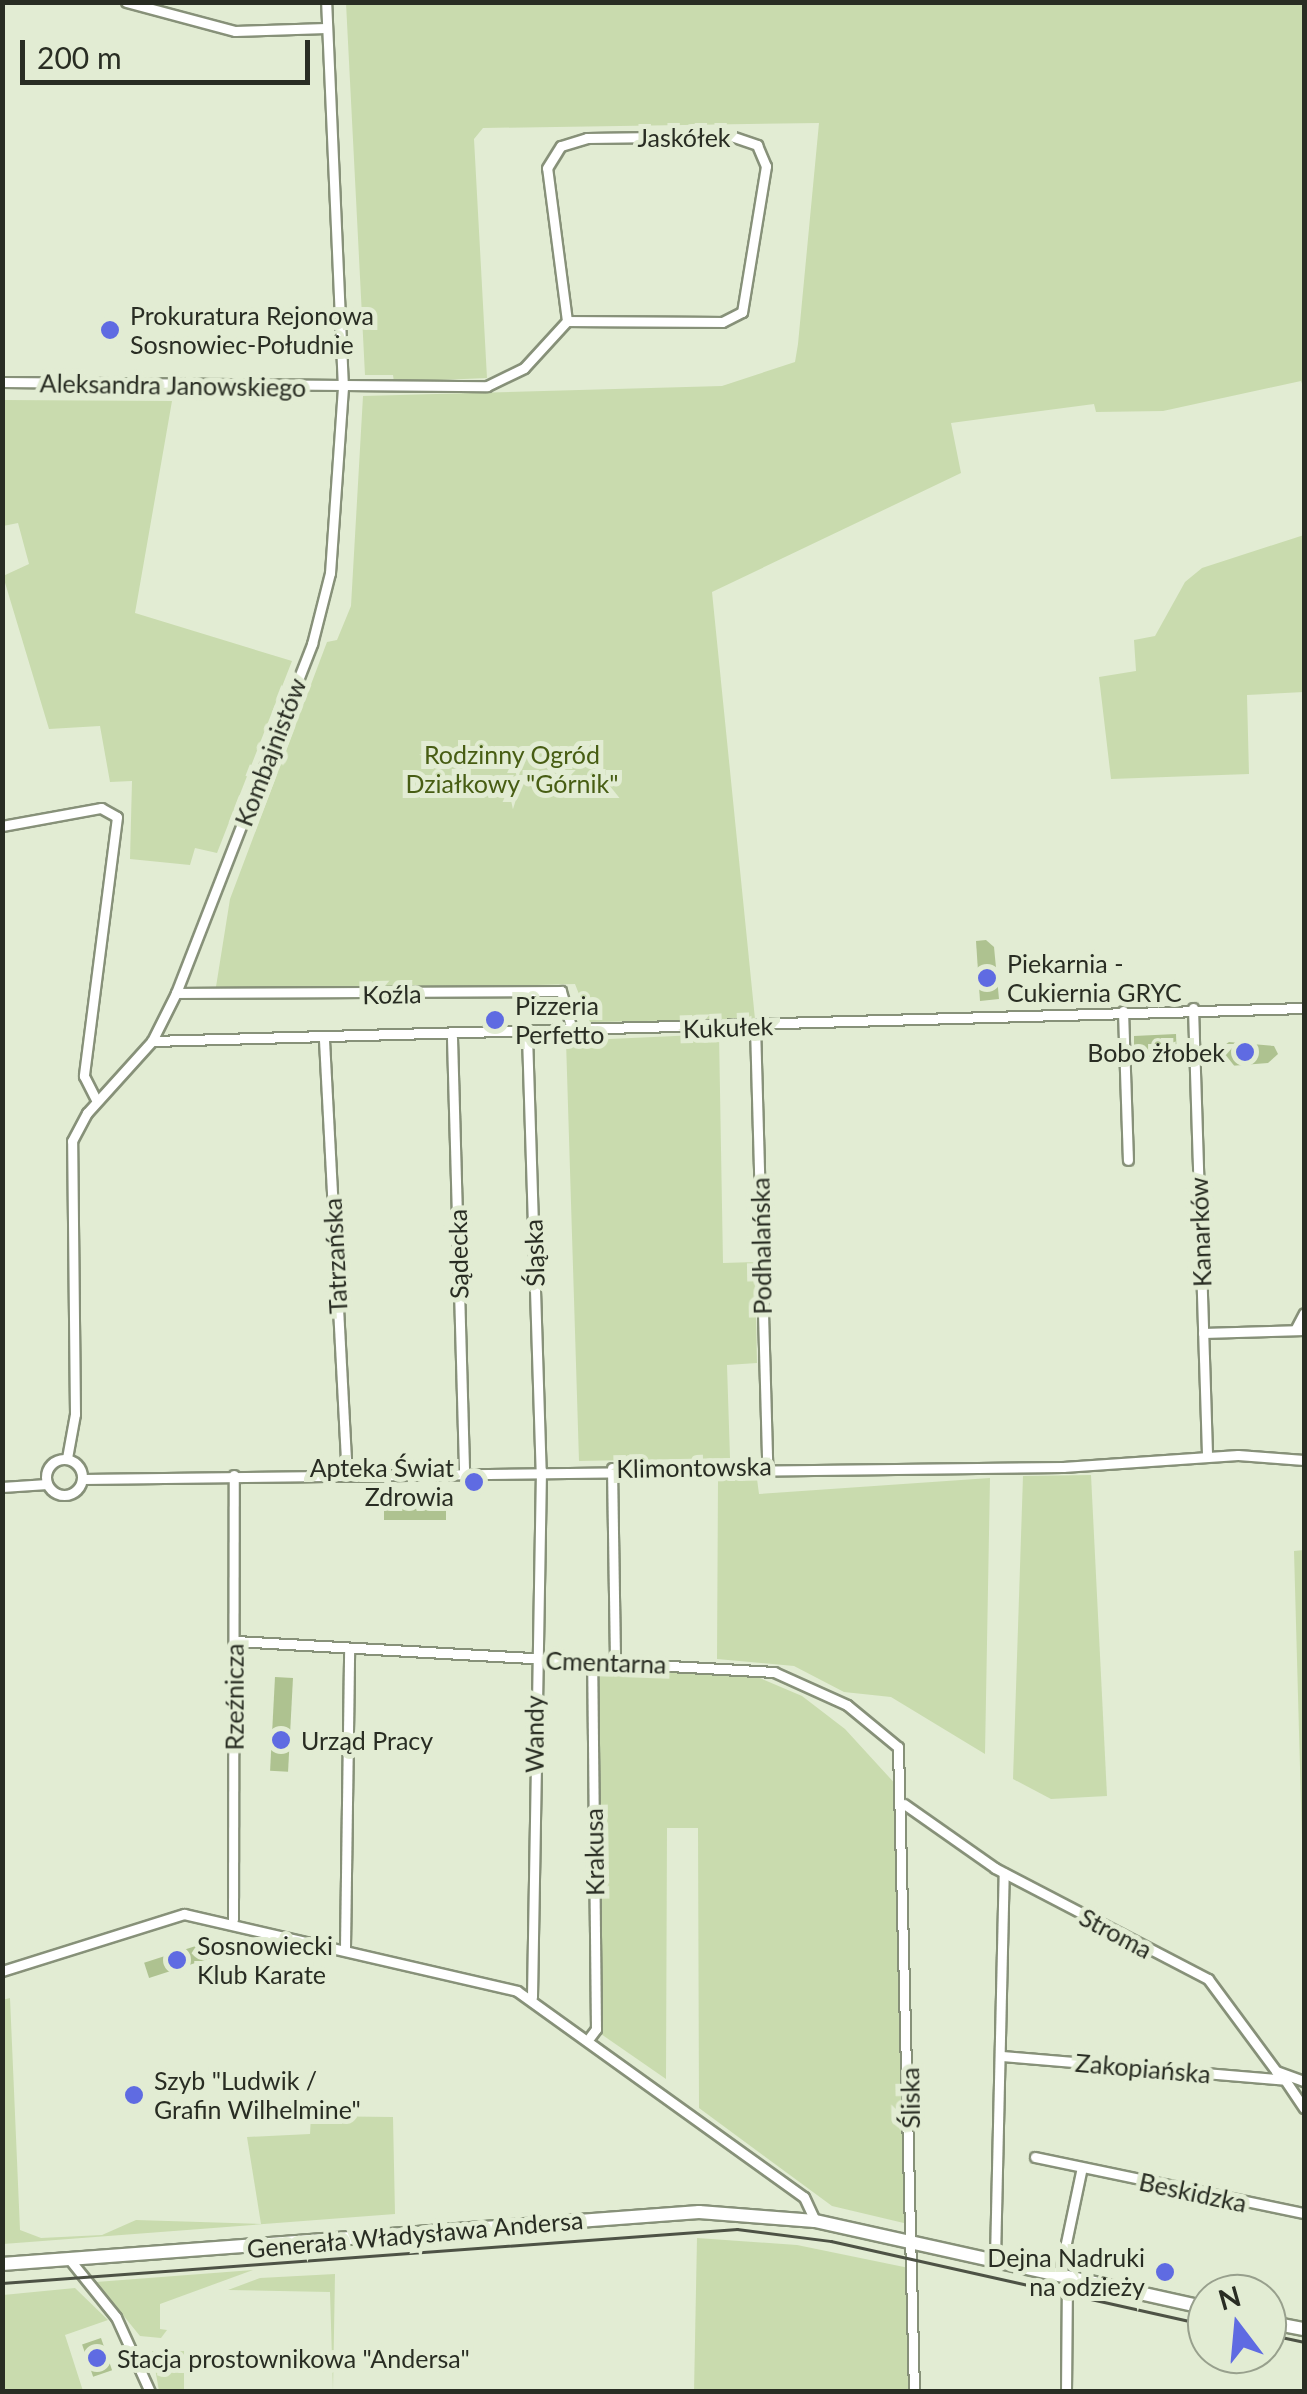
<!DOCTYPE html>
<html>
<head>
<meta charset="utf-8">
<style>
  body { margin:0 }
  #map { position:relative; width:1307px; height:2394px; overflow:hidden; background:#e2ecd3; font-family:Lato,sans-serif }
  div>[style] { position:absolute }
  .green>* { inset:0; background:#c9dbae }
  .building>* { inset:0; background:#aec290; transform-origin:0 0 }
  .roads { filter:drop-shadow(2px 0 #879179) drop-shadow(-2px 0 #879179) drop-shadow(0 2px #879179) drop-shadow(0 -2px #879179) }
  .minor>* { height:9px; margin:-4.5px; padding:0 4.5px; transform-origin:4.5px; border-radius:4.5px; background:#fff }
  .minor>.ring { margin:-4.5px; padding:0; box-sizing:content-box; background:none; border:9px solid #fff; border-radius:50% }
  .secondary>* { height:12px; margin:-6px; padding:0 6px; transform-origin:6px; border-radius:6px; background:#fff }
  .tram>* { height:2.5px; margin:-1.25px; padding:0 1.25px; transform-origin:1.25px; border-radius:1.25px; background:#4d5245 }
  .dots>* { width:28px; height:28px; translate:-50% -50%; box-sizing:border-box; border:5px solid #e2ecd3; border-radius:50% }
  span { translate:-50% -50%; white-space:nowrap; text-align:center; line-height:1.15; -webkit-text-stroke:10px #e2ecd3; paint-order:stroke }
  .street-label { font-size:25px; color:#292d23 }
  .poi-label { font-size:25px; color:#292d23 }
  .left { translate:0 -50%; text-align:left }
  .right { translate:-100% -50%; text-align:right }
  .park-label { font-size:25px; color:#475d13 }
  .frame { position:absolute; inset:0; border:5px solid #292d23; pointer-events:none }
  .north { position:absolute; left:1187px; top:2274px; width:100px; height:100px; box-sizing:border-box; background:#e2ecd3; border:2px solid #98a08d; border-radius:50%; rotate:344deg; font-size:28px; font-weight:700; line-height:40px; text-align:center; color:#292d23 }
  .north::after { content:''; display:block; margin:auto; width:35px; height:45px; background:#5f6be2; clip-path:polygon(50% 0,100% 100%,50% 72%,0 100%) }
  .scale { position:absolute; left:20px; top:40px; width:290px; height:45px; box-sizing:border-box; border:5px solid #292d23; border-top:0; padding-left:12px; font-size:30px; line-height:35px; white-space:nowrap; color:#292d23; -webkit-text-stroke:8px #e2ecd3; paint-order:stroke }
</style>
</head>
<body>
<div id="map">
  <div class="green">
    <i style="clip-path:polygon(346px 3px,1304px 3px,1304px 389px,1301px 381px,1163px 411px,1096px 412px,1094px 404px,951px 423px,961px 473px,712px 592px,755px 1019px,590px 1022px,575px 984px,215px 993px,230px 899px,327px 642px,337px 640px,351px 606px,363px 396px,722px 386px,795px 362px,798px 344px,819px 123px,483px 128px,474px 139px,487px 378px,394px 382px,393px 375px,365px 375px)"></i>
    <i style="clip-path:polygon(3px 400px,172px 401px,135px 613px,292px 661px,217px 853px,195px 848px,190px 865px,130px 859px,132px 781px,110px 782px,100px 726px,49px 729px,3px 576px,29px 564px,18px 523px,3px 526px)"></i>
    <i style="clip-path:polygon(1304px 535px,1304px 692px,1247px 695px,1249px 774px,1111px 779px,1099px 677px,1136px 671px,1134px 640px,1155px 636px,1185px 582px,1202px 568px)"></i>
    <i style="clip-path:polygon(719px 1034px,723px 1263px,755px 1262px,757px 1363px,727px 1365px,730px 1458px,579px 1461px,566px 1041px)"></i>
    <i style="clip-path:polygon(1091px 1475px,1107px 1796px,1051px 1799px,1013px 1779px,1023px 1476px)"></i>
    <i style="clip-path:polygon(990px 1478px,985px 1754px,891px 1697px,844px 1692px,794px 1666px,717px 1659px,718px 1479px,757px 1479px,759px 1494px)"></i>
    <i style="clip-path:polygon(1304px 1550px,1304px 1912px,1294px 1551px)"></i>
    <i style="clip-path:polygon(597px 1669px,755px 1676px,802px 1696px,845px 1729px,899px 1788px,908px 2224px,832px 2206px,699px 2108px,698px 1828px,667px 1828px,666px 2079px,601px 2034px)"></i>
    <i style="clip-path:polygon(10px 1998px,20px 2230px,41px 2238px,102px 2235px,136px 2220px,261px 2224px,247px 2137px,310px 2134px,311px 2116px,393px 2117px,395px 2214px,3px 2244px,2px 2000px)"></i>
    <i style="clip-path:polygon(697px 2238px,797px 2245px,909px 2268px,909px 2391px,694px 2392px)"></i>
    <i style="clip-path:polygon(253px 2270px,160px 2304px,160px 2329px,167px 2330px,161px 2338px,140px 2336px,96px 2282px)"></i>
    <i style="clip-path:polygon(335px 2274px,333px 2391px,333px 2392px,330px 2292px,228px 2290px,260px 2278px)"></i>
    <i style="clip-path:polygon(75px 2288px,108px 2320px,65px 2335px,83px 2391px,3px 2391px,3px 2295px)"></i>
    <i style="clip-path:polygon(152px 2351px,184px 2351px,184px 2391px,159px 2391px)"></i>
  </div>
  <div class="building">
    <i style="clip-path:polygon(986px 940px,994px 947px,999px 999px,980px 1001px,976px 941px)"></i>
    <i style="clip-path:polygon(1176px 1034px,1177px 1060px,1134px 1055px,1134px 1036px)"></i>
    <i style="clip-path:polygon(1229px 1042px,1274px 1046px,1278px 1054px,1268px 1063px,1230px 1066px,1212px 1054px)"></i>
    <i style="left:384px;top:1503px;width:62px;height:17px"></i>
    <i style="left:275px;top:1677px;width:18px;height:94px;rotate:3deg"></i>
    <i style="left:205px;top:1943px;width:16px;height:64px;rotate:72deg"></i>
    <i style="left:101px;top:2338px;width:34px;height:20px;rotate:71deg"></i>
  </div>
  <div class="roads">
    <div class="minor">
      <i style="left:126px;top:2px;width:113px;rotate:14.9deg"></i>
      <i style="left:235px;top:31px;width:91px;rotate:-1.9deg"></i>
      <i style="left:2px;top:382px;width:485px;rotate:0.5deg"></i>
      <i style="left:487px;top:386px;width:41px;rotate:-25.9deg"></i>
      <i style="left:524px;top:368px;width:64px;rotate:-47.5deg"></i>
      <i style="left:567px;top:321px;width:154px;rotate:-97.4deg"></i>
      <i style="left:547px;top:168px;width:26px;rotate:-58deg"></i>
      <i style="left:561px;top:146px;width:27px;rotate:-17deg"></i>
      <i style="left:587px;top:138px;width:144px;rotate:-0.8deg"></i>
      <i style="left:731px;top:136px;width:28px;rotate:19deg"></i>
      <i style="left:757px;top:145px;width:23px;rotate:67deg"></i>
      <i style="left:766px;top:166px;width:148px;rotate:99.3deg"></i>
      <i style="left:742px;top:312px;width:22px;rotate:153deg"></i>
      <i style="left:722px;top:322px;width:155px;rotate:-179.6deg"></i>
      <i style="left:2px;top:826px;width:101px;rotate:-10.3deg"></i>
      <i style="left:101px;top:808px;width:18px;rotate:29deg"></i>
      <i style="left:117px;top:817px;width:261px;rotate:97.3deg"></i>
      <i style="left:84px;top:1076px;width:28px;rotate:63deg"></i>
      <i style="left:176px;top:993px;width:385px;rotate:-0.3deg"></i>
      <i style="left:561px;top:991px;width:44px;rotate:74.1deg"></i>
      <i style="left:1193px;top:1008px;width:447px;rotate:88.2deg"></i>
      <i style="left:1123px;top:1011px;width:149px;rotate:88.1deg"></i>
      <i style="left:755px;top:1026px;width:440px;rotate:88.4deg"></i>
      <i style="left:527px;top:1035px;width:435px;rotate:88.2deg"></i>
      <i style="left:541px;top:1470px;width:527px;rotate:90.98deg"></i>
      <i style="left:452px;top:1038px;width:433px;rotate:88.4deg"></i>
      <i style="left:324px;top:1040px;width:433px;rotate:87deg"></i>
      <i style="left:152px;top:1041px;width:1152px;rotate:-1.64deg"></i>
      <i style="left:1295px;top:1330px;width:19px;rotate:-62deg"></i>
      <i style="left:1203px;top:1333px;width:101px;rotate:-1.7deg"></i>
      <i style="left:67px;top:1458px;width:45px;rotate:-79.7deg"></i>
      <i style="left:75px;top:1414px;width:273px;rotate:-90.6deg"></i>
      <i style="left:72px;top:1141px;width:32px;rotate:-62deg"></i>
      <i style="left:87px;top:1113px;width:97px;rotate:-47.9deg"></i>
      <i style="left:152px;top:1041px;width:54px;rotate:-63.4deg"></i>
      <i style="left:176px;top:993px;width:375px;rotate:-68.7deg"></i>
      <i style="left:312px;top:644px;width:73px;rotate:-75.8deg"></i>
      <i style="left:330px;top:573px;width:185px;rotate:-86deg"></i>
      <i style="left:343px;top:388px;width:386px;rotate:-92.5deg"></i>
      <i class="ring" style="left:46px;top:1459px;width:27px;height:27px"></i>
      <i style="left:612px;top:1468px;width:196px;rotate:89.1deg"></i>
      <i style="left:83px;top:1479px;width:980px;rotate:-0.7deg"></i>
      <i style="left:1063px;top:1467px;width:175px;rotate:-3.9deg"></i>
      <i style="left:1238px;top:1455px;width:66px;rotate:4.3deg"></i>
      <i style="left:2px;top:1487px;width:45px;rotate:-3.8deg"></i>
      <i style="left:235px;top:1641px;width:540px;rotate:3.29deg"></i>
      <i style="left:774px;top:1672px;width:80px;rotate:24.3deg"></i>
      <i style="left:847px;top:1705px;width:66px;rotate:39.5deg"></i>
      <i style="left:898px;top:1747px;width:645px;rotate:88.58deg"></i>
      <i style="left:904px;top:1804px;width:111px;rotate:35.1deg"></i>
      <i style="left:995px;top:1868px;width:240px;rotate:27.5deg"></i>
      <i style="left:1208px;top:1979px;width:114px;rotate:53.5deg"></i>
      <i style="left:1276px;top:2071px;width:30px;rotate:20deg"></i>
      <i style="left:233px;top:1919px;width:444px;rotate:-89.9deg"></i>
      <i style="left:345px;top:1947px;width:299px;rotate:-89.2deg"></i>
      <i style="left:2px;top:1971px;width:191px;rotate:-17.4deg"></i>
      <i style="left:184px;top:1914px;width:342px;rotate:13deg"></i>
      <i style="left:517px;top:1991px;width:353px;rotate:35.7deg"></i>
      <i style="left:804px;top:2197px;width:26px;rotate:65deg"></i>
      <i style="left:590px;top:2037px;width:10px;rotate:-53deg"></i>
      <i style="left:596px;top:2029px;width:365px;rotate:-90.6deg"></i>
      <i style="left:1002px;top:2056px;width:284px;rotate:4.8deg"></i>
      <i style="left:1285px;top:2080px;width:34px;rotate:56deg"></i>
      <i style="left:1035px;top:2157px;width:275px;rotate:11.8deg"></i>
      <i style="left:995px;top:2258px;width:385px;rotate:-88.7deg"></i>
      <i style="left:70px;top:2260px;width:73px;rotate:51.1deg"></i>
      <i style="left:116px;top:2317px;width:82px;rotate:65.6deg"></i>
      <i style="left:1059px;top:2276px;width:111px;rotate:-78.1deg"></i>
      <i style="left:1066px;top:2392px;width:115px;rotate:-89.5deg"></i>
    </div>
    <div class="secondary">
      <i style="left:2px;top:2264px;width:699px;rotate:-4.27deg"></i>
      <i style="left:699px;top:2212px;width:116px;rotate:4.4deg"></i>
      <i style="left:815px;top:2221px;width:402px;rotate:12.5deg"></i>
      <i style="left:1267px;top:2322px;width:38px;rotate:11deg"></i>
    </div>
  </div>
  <div class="tram">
    <i style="left:2px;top:2283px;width:737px;rotate:-4.2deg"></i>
    <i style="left:737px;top:2229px;width:95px;rotate:7.3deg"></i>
    <i style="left:831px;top:2241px;width:385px;rotate:12.6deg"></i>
    <i style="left:1267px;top:2334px;width:38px;rotate:12deg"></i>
  </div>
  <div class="dots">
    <i style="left:110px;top:330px;background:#5f6be2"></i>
    <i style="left:987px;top:978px;background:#5f6be2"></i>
    <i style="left:495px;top:1020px;background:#5f6be2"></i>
    <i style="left:1245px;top:1052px;background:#5f6be2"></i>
    <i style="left:474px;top:1482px;background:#5f6be2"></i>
    <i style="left:281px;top:1740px;background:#5f6be2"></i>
    <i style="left:177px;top:1960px;background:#5f6be2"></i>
    <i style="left:134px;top:2095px;background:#5f6be2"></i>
    <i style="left:1165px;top:2272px;background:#5f6be2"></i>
    <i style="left:97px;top:2358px;background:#5f6be2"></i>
  </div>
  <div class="street-label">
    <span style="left:684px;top:137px">Jaskółek</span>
    <span style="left:173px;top:385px;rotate:1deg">Aleksandra Janowskiego</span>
    <span style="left:270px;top:752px;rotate:-69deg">Kombajnistów</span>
    <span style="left:392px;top:994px;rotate:-1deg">Koźla</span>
    <span style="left:728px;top:1027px;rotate:-2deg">Kukułek</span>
    <span style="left:1200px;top:1232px;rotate:-92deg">Kanarków</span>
    <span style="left:761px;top:1246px;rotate:-91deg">Podhalańska</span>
    <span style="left:534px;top:1253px;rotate:-92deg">Śląska</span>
    <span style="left:458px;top:1254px;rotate:-91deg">Sądecka</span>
    <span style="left:335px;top:1256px;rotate:-93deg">Tatrzańska</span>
    <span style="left:694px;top:1467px;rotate:-1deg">Klimontowska</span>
    <span style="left:606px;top:1662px;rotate:2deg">Cmentarna</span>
    <span style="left:234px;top:1697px;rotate:-90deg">Rzeźnicza</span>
    <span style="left:534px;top:1734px;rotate:-90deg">Wandy</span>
    <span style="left:594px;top:1852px;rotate:-91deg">Krakusa</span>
    <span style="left:1116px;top:1933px;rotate:28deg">Stroma</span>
    <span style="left:1143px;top:2068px;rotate:5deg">Zakopiańska</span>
    <span style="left:910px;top:2098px;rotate:-91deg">Śliska</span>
    <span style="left:1193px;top:2192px;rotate:12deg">Beskidzka</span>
    <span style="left:415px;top:2234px;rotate:-5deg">Generała Władysława Andersa</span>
  </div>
  <div class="poi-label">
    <span class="left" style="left:130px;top:330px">Prokuratura Rejonowa<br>Sosnowiec-Południe</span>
    <span class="left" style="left:1007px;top:978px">Piekarnia -<br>Cukiernia GRYC</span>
    <span class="left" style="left:515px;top:1020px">Pizzeria<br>Perfetto</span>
    <span class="right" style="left:1225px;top:1052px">Bobo żłobek</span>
    <span class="right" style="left:454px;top:1482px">Apteka Świat<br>Zdrowia</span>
    <span class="left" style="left:301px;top:1740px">Urząd Pracy</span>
    <span class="left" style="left:197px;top:1960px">Sosnowiecki<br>Klub Karate</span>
    <span class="left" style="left:154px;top:2095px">Szyb "Ludwik /<br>Grafin Wilhelmine"</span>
    <span class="right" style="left:1145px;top:2272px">Dejna Nadruki<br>na odzieży</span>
    <span class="left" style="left:117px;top:2358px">Stacja prostownikowa "Andersa"</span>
  </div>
  <div class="park-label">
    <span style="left:512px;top:769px">Rodzinny Ogród<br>Działkowy "Górnik"</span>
  </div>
  <div class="frame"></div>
  <div class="north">N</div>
  <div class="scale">200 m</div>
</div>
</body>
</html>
